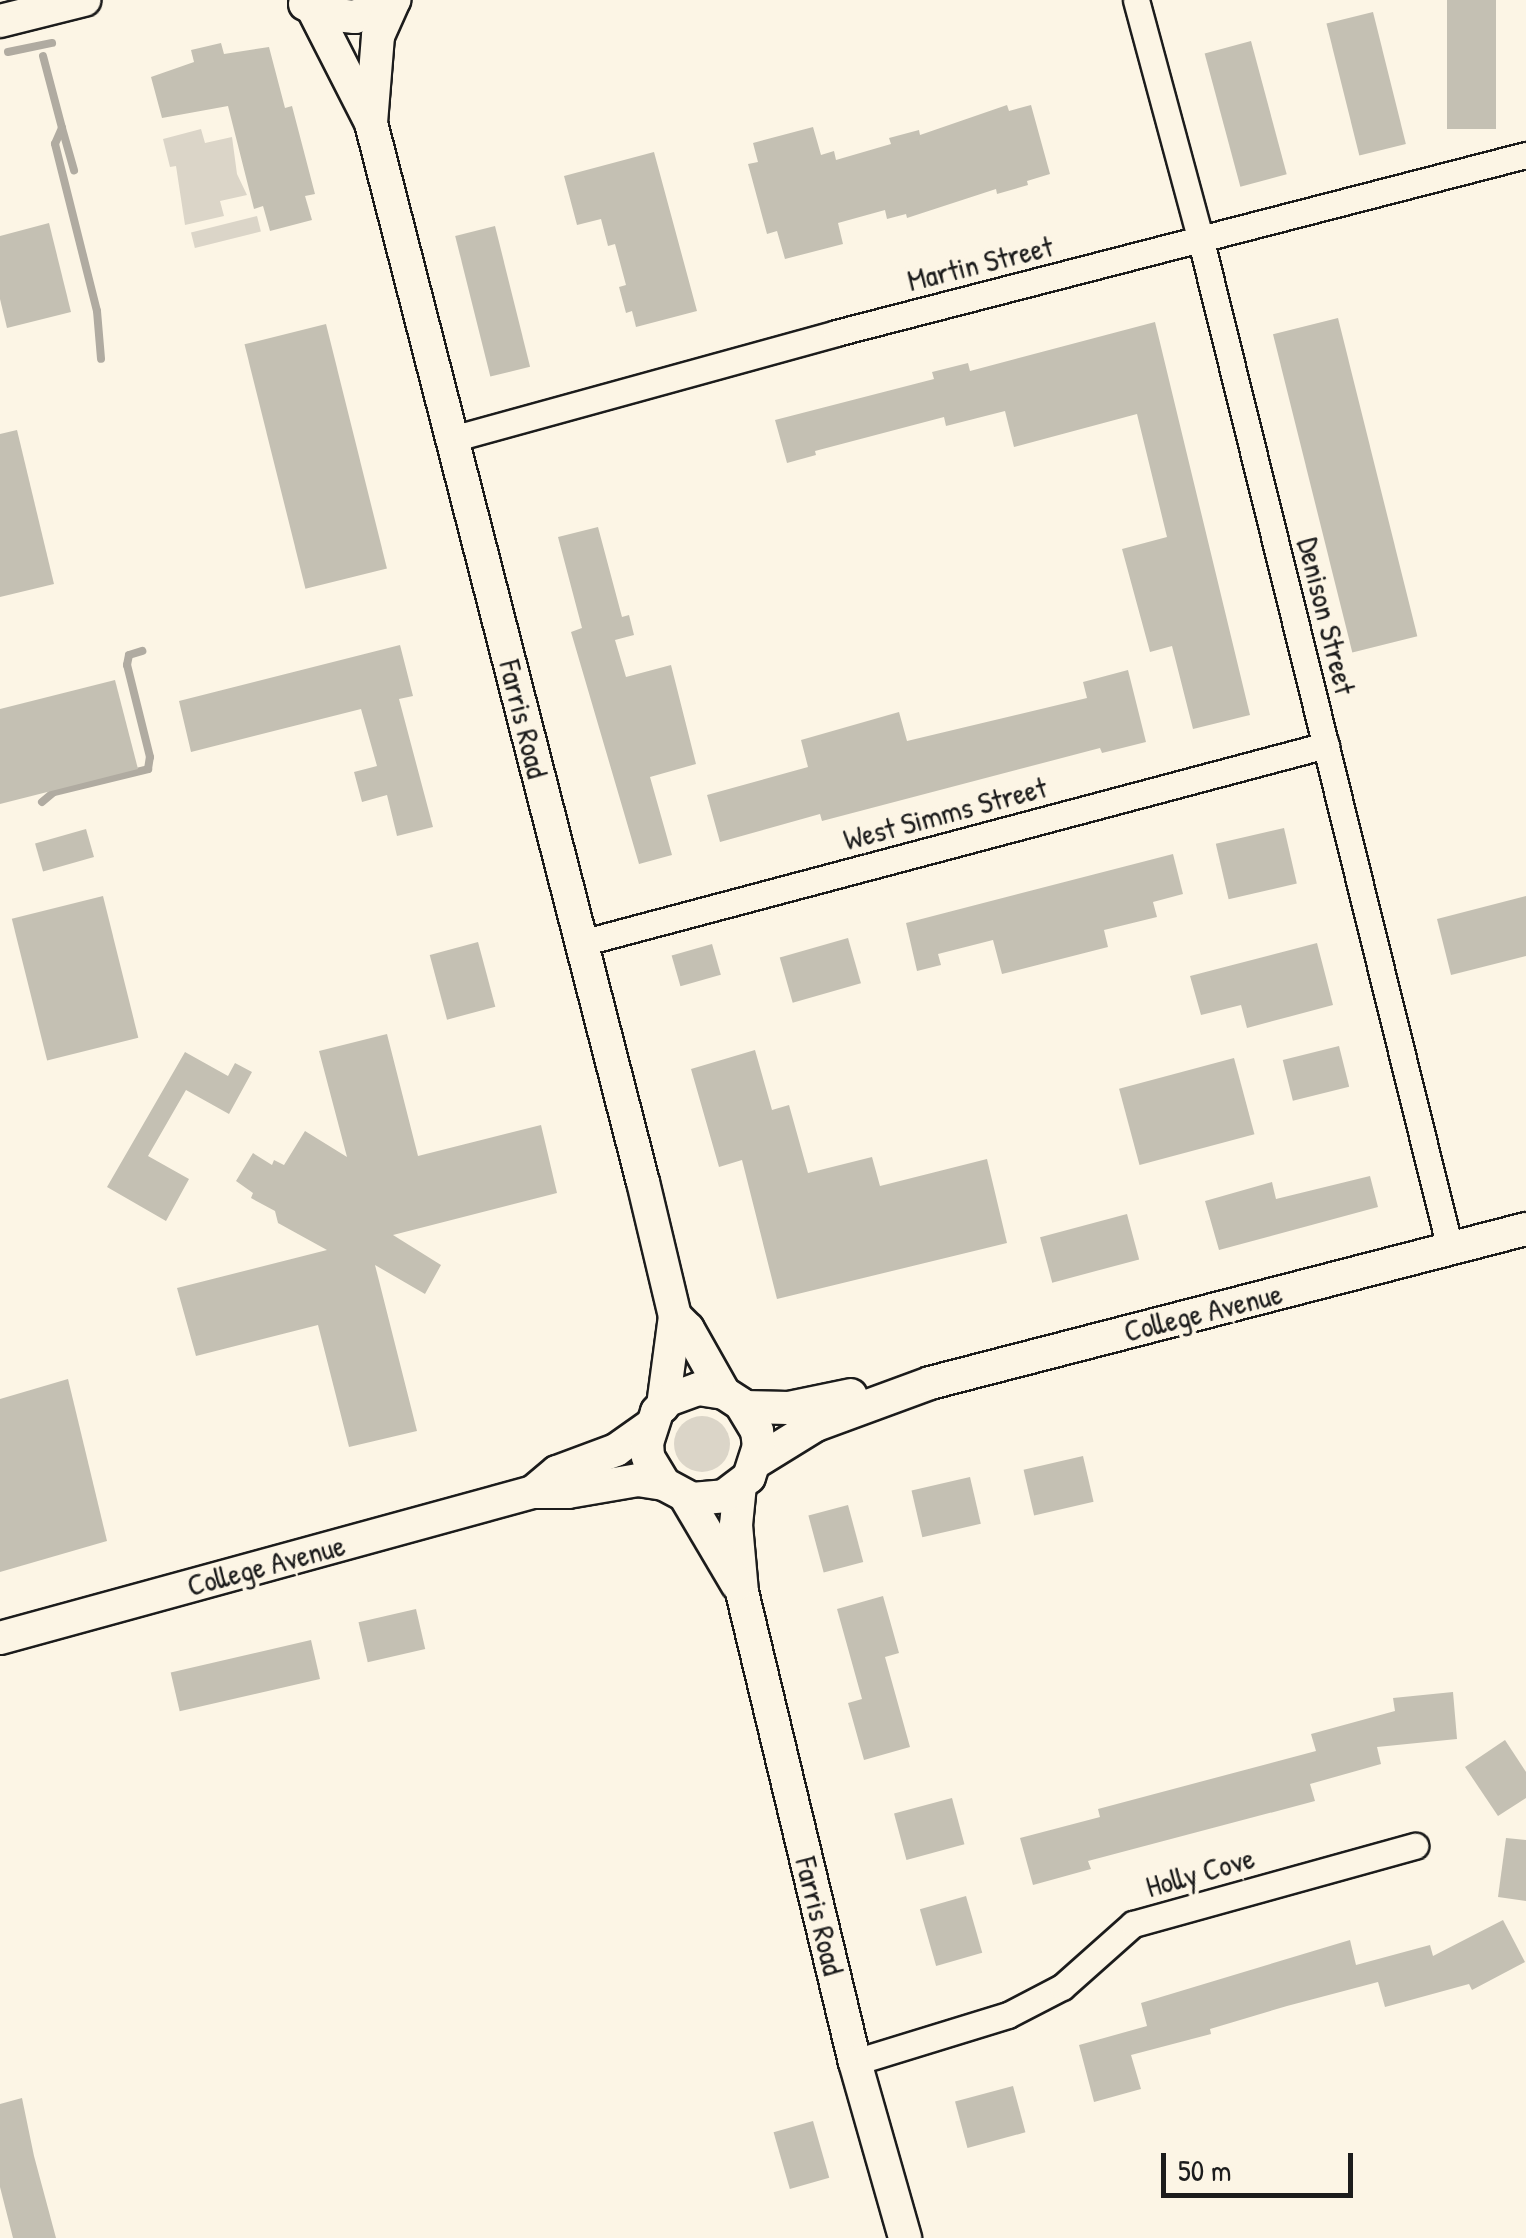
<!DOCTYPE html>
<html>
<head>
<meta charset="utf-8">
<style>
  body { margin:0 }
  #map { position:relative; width:1526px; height:2238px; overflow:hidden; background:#fcf5e5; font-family:"Patrick Hand",sans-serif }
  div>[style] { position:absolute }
  .green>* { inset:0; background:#dbd5c8; transform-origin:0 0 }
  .round { border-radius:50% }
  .stream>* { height:8px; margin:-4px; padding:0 4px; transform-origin:4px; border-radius:4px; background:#b0aba1 }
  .building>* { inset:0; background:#c4c0b3; transform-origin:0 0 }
  .roads { filter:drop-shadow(2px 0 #1c1c1c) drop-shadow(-2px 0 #1c1c1c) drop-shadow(0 2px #1c1c1c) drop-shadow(0 -2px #1c1c1c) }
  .minor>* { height:25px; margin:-12.5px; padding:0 12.5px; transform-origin:12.5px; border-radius:12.5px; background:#fcf5e5 }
  .tertiary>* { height:32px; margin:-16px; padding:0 16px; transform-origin:16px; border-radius:16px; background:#fcf5e5 }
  span { translate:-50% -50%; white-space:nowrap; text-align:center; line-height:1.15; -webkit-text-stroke:8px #fcf5e5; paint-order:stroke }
  .street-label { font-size:30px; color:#1c1c1c }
  .scale { position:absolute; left:1161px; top:2153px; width:192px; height:45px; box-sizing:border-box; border:5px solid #1c1c1c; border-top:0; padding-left:12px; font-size:30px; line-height:35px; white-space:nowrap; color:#1c1c1c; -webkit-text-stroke:8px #fcf5e5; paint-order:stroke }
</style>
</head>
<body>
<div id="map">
  <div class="green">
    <i style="clip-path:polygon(201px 129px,205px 143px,232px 137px,237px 174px,247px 195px,220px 201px,224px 216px,185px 225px,176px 166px,170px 167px,163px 139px)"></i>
    <i style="left:257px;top:216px;width:16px;height:68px;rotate:76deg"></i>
    <i class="round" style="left:674px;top:1416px;width:56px;height:56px"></i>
  </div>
  <div class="stream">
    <i style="left:8px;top:52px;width:45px;rotate:-11.6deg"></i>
    <i style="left:43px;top:56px;width:74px;rotate:75.2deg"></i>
    <i style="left:62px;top:128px;width:17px;rotate:114deg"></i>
    <i style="left:55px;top:144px;width:172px;rotate:75.9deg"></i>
    <i style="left:97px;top:311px;width:48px;rotate:85.2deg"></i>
    <i style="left:62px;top:128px;width:44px;rotate:74.1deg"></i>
    <i style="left:42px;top:802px;width:16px;rotate:-40deg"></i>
    <i style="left:54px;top:792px;width:97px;rotate:-13.7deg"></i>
    <i style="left:148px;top:769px;width:12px;rotate:-81deg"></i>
    <i style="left:150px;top:757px;width:95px;rotate:-104deg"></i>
    <i style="left:127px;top:665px;width:10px;rotate:-79deg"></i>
    <i style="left:129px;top:655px;width:14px;rotate:-17deg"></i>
  </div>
  <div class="building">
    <i style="left:1447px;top:0;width:49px;height:129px"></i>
    <i style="left:1373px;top:12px;width:136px;height:48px;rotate:76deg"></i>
    <i style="left:1251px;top:41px;width:138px;height:48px;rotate:75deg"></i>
    <i style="clip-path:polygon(221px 43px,224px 54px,269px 47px,285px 108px,292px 106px,315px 194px,305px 196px,312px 220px,270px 231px,263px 206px,254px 209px,228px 106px,162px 118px,151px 77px,194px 62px,191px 50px)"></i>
    <i style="clip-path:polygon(1007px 105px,1009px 111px,1031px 105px,1050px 174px,1027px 181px,1028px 185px,997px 194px,996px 189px,907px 218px,906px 214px,887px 219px,885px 210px,838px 223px,843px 244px,785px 259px,777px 231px,767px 234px,748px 164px,758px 162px,753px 143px,813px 127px,821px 155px,834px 151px,836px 160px,891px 144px,889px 138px,919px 130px,920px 135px)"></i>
    <i style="clip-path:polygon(654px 152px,697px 311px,636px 327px,632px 311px,626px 313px,619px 287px,626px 285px,615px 244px,608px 246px,601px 219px,577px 225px,564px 176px)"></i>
    <i style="clip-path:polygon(49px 223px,71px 312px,7px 328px,0 299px,0 236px)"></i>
    <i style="left:495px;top:226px;width:145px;height:41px;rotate:76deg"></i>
    <i style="left:1338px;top:318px;width:328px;height:67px;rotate:76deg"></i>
    <i style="clip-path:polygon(1155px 322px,1250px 715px,1193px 729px,1172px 646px,1150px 652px,1122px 549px,1167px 537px,1137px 414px,1014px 447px,1005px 411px,946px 426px,944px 417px,815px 451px,816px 455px,787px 463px,775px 420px,934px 379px,932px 372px,968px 363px,970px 371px)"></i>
    <i style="left:326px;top:324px;width:252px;height:84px;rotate:76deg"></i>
    <i style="clip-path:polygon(17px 430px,54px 584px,0 597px,0 434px)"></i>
    <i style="clip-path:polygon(598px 527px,622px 617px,629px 615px,634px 635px,615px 640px,626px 677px,671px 665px,696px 764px,650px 777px,672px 855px,639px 864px,571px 632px,582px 628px,558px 537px)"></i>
    <i style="clip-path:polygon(400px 645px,413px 696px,399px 699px,433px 827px,397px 836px,387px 795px,362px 802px,354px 772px,377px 766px,361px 709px,191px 752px,179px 701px)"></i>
    <i style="clip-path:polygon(1128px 670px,1146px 742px,1102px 753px,1100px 748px,822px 821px,820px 814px,720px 842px,707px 795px,808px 767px,801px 740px,899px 712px,907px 741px,1087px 698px,1083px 682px)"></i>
    <i style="clip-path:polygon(115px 680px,138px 769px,0 804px,0 709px)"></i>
    <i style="left:1284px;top:828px;width:57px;height:70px;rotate:77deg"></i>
    <i style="left:86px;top:829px;width:29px;height:53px;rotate:74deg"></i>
    <i style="clip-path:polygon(1173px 854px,1183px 894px,1153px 902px,1157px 917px,1104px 930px,1108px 947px,1002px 974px,993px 940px,938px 954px,941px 965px,917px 971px,906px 923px)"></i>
    <i style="left:103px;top:896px;width:146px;height:94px;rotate:76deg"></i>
    <i style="clip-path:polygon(1526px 896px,1526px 956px,1451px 975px,1437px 919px)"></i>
    <i style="left:848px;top:938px;width:47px;height:71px;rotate:74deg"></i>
    <i style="left:478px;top:942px;width:67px;height:50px;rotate:75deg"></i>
    <i style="clip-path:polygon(1317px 943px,1333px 1005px,1247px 1028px,1241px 1005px,1201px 1015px,1190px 976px)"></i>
    <i style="left:712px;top:944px;width:32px;height:42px;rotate:74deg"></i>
    <i style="clip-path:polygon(387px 1034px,418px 1156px,541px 1125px,557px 1193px,393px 1235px,441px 1265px,425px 1294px,375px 1265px,417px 1431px,349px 1447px,318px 1325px,196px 1356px,177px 1288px,327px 1250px,278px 1223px,275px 1211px,251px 1198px,253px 1193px,236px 1181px,253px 1153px,272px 1165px,274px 1160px,284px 1165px,305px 1131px,347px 1157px,319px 1051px)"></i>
    <i style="left:1339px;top:1046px;width:42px;height:58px;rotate:76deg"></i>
    <i style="clip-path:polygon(755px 1050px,772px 1110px,789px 1105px,808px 1173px,872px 1157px,880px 1186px,987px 1159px,1007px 1243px,777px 1299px,742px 1160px,719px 1167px,691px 1069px)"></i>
    <i style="clip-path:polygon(185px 1052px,228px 1076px,235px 1063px,252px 1072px,229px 1114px,186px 1090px,148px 1156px,189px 1179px,166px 1221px,107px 1187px)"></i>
    <i style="left:1234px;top:1058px;width:79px;height:119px;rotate:75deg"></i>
    <i style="clip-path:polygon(1370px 1176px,1378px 1207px,1219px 1250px,1205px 1201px,1272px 1182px,1276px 1199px)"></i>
    <i style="left:1127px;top:1214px;width:47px;height:90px;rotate:75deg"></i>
    <i style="clip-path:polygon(68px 1379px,107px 1541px,0 1572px,0 1399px)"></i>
    <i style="left:1083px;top:1456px;width:47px;height:61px;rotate:77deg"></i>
    <i style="left:970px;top:1477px;width:48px;height:60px;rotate:77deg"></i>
    <i style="left:848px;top:1505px;width:59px;height:41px;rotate:75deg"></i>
    <i style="clip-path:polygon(883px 1596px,899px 1653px,885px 1657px,910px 1747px,864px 1760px,848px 1703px,862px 1699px,837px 1609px)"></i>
    <i style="left:416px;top:1609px;width:41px;height:59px;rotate:77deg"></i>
    <i style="left:311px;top:1640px;width:40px;height:144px;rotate:77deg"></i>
    <i style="clip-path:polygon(1453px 1692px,1457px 1739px,1377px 1747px,1381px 1764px,1310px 1784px,1315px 1801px,1088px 1861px,1091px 1869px,1033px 1885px,1020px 1838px,1100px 1817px,1098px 1809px,1316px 1751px,1311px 1734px,1395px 1711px,1393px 1698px)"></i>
    <i style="clip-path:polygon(1505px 1740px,1526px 1772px,1526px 1798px,1498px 1816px,1465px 1767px)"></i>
    <i style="left:952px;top:1798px;width:48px;height:60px;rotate:75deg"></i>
    <i style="clip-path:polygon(1506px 1838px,1526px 1840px,1526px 1901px,1498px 1897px)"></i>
    <i style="left:966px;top:1896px;width:59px;height:48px;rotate:74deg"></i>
    <i style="clip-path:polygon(1503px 1920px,1525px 1962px,1472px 1990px,1469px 1984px,1385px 2007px,1378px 1982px,1287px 2006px,1210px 2029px,1211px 2034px,1131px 2055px,1141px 2089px,1094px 2102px,1079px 2045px,1147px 2026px,1141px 2003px,1350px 1940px,1356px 1965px,1430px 1945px,1433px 1956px)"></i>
    <i style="left:1013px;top:2086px;width:48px;height:60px;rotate:75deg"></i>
    <i style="clip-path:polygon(22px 2098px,34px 2156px,56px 2238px,13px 2238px,0 2187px,0 2104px)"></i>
    <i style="left:813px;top:2121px;width:59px;height:41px;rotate:74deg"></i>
  </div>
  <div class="roads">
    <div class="minor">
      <i style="left:1136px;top:0;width:250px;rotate:74.9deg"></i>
      <i style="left:1201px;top:241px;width:1038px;rotate:76.12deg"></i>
      <i style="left:452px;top:439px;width:398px;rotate:-15.4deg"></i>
      <i style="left:836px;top:333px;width:713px;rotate:-14.47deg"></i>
      <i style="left:581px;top:943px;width:771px;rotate:-14.88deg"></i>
      <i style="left:855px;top:2062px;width:160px;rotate:-17.1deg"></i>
      <i style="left:1008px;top:2015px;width:61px;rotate:-27.4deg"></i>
      <i style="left:1062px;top:1987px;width:95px;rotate:-41.6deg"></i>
      <i style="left:1133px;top:1924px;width:293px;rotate:-15.5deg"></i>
    </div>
    <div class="tertiary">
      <i style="left:305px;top:4px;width:23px;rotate:25deg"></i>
      <i style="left:326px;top:14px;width:29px;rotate:6deg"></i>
      <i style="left:355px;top:17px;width:43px;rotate:-23.6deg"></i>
      <i style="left:313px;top:9px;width:128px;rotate:63deg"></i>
      <i style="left:371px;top:123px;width:1093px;rotate:75.6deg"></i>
      <i style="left:643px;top:1182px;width:138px;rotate:76.6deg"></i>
      <i style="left:675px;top:1316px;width:91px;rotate:97.6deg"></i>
      <i style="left:0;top:21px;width:87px;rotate:-14deg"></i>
      <i style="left:371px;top:123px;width:87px;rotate:-85.4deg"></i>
      <i style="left:378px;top:36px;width:39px;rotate:-66deg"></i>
      <i style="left:675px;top:1316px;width:18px;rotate:45deg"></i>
      <i style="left:688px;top:1329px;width:73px;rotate:60.6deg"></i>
      <i style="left:744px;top:1407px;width:45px;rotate:1.3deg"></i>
      <i style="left:789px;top:1408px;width:63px;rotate:-11.8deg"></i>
      <i style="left:756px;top:1462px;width:70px;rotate:-31.7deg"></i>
      <i style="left:816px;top:1425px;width:121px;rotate:-20.2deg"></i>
      <i style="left:930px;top:1383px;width:616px;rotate:-14.49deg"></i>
      <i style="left:740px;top:1485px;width:40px;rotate:95.7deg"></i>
      <i style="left:736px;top:1525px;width:67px;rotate:84.9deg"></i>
      <i style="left:742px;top:1592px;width:483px;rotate:76.5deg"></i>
      <i style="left:855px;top:2062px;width:183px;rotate:74.1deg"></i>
      <i style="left:533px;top:1492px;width:31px;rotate:-40deg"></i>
      <i style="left:557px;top:1472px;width:63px;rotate:-20.4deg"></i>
      <i style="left:616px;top:1450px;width:42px;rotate:-35.2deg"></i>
      <i style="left:685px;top:1496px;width:102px;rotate:59.4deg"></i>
      <i style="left:0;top:1638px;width:553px;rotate:-15.32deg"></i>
      <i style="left:533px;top:1492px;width:35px"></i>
      <i style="left:568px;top:1492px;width:71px;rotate:-9.7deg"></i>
      <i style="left:638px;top:1480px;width:26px;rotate:9deg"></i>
      <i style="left:664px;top:1484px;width:32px;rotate:28deg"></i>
      <i style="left:692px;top:1499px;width:32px;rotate:-5deg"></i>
      <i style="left:724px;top:1496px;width:31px;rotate:-37deg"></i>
      <i style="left:749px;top:1477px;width:32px;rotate:-72deg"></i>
      <i style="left:759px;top:1447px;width:16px;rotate:-97deg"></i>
      <i style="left:757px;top:1431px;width:31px;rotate:-121deg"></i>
      <i style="left:741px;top:1404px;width:20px;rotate:-147deg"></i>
      <i style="left:724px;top:1393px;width:26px;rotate:-171deg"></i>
      <i style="left:698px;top:1389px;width:32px;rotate:160deg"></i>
      <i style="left:668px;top:1400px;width:16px;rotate:133deg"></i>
      <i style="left:657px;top:1412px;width:32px;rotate:108deg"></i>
      <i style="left:647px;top:1442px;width:15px;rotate:86deg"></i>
      <i style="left:648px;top:1457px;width:31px;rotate:59deg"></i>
    </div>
  </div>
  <div class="street-label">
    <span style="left:980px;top:263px;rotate:-14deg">Martin Street</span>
    <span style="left:1327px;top:616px;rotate:76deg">Denison Street</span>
    <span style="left:524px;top:719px;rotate:76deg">Farris Road</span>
    <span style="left:945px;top:813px;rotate:-15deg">West Simms Street</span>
    <span style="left:1203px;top:1312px;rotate:-14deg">College Avenue</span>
    <span style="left:266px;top:1565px;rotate:-15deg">College Avenue</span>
    <span style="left:1200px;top:1872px;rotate:-16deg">Holly Cove</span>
    <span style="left:820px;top:1916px;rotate:76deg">Farris Road</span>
  </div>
  <div class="scale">50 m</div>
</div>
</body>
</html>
